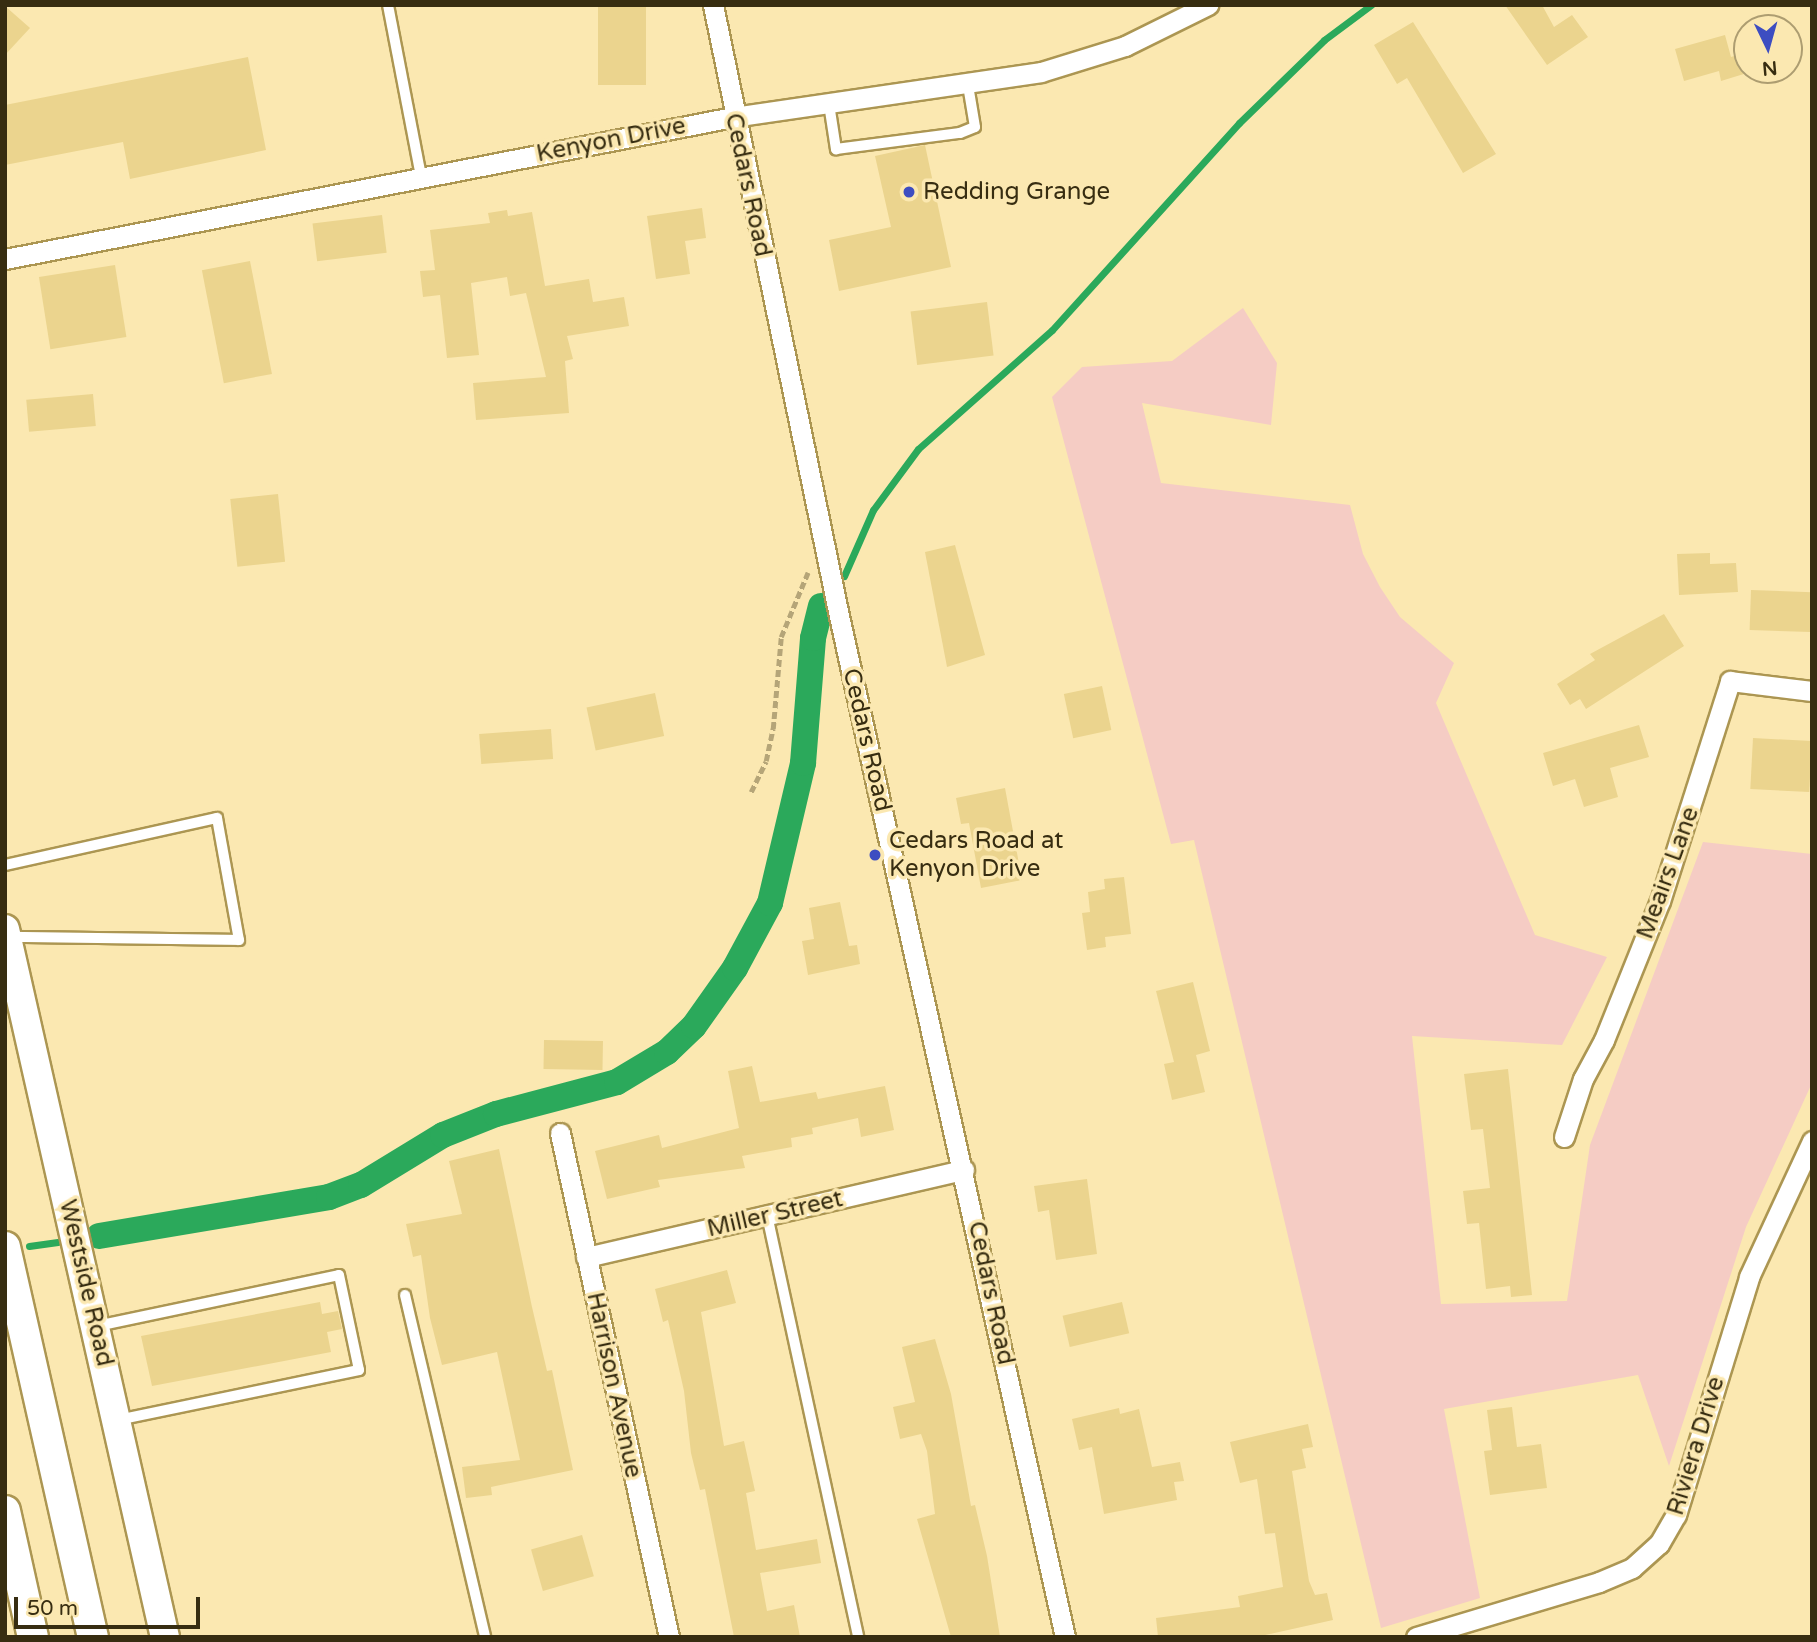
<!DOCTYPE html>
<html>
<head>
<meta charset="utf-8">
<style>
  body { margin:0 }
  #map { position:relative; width:1817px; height:1642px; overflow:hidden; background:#fbe8b1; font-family:"Varela Round",sans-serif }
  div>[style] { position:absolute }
  .green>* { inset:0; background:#f5ccc4 }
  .stream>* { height:7px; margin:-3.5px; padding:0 3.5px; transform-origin:3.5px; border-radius:3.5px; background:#2ba95b }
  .canal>* { height:26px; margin:-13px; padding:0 13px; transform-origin:13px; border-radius:13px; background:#2ba95b }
  .building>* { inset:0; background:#ebd48e; transform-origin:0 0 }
  .path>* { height:4.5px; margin-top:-2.25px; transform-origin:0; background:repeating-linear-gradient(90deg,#b5a578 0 7px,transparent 0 10.5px) }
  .roads { filter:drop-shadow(2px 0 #ac9652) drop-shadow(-2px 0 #ac9652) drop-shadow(0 2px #ac9652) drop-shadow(0 -2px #ac9652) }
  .lane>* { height:10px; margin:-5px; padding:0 5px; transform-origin:5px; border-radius:5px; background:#fff }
  .street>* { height:19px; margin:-9.5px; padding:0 9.5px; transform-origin:9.5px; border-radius:9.5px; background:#fff }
  .secondary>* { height:28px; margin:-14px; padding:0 14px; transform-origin:14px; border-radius:14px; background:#fff }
  .primary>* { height:30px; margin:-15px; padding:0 15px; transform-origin:15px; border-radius:15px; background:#fff }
  .dots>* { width:19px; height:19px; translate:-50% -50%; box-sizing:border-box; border:4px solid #fbe8b1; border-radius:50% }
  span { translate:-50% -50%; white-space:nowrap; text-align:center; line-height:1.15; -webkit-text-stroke:7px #fbe8b1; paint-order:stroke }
  .street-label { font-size:24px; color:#372d11 }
  .poi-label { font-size:24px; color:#372d11 }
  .left { translate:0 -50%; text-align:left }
  .frame { position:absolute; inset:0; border:7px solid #372d11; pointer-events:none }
  .north { position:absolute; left:1733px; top:14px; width:70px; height:70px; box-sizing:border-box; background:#fbe8b1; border:2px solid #ad9d71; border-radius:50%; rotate:175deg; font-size:19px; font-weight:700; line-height:28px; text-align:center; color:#372d11 }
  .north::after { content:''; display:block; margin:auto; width:24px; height:32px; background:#3d4dc1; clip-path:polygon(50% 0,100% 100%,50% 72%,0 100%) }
  .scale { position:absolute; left:14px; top:1597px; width:186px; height:32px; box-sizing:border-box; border:4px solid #372d11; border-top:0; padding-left:9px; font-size:21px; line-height:24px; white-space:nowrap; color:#372d11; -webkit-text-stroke:5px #fbe8b1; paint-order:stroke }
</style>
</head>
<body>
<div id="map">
  <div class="green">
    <i style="clip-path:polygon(1243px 308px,1277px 363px,1271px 425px,1142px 403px,1161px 483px,1350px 505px,1363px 554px,1380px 587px,1400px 617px,1454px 663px,1436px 703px,1535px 935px,1607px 957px,1562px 1045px,1412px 1036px,1441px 1304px,1567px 1301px,1590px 1145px,1703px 842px,1812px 854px,1812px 1083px,1746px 1227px,1669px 1466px,1638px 1375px,1444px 1409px,1480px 1598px,1381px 1628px,1194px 840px,1171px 844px,1052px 397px,1082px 367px,1172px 361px)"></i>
  </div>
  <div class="stream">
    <i style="left:844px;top:576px;width:72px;rotate:-66.3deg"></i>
    <i style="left:873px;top:510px;width:76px;rotate:-53.6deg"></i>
    <i style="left:918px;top:449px;width:179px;rotate:-41.6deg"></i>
    <i style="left:1052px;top:330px;width:279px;rotate:-47.9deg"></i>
    <i style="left:1239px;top:123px;width:119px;rotate:-44.3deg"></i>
    <i style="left:1324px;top:40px;width:59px;rotate:-36.7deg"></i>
    <i style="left:29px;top:1246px;width:29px;rotate:-8deg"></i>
  </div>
  <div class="canal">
    <i style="left:99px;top:1236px;width:233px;rotate:-9.6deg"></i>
    <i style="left:329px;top:1197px;width:34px;rotate:-21deg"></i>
    <i style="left:361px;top:1185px;width:96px;rotate:-31.4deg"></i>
    <i style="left:443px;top:1135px;width:57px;rotate:-21.6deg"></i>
    <i style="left:496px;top:1114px;width:125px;rotate:-14.8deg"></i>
    <i style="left:617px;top:1082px;width:58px;rotate:-31deg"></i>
    <i style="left:667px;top:1052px;width:37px;rotate:-44deg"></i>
    <i style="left:694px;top:1026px;width:71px;rotate:-54.7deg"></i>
    <i style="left:735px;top:968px;width:74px;rotate:-61.7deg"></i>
    <i style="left:770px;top:903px;width:144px;rotate:-76.7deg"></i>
    <i style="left:803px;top:763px;width:125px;rotate:-85.4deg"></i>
    <i style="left:813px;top:638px;width:33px;rotate:-76deg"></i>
  </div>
  <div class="building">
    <i style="left:598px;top:5px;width:48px;height:80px"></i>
    <i style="clip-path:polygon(1505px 5px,1542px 5px,1554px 27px,1572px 15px,1588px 37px,1547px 65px)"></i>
    <i style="clip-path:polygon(5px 6px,30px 28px,5px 55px)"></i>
    <i style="clip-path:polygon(1413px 22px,1496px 154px,1463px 173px,1407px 78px,1397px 84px,1374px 45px)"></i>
    <i style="clip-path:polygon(1725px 35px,1731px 57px,1747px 52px,1747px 73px,1721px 81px,1719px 71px,1684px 81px,1675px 49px)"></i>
    <i style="clip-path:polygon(248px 57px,266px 150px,130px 179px,123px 142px,5px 165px,5px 105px)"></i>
    <i style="clip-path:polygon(925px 145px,951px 267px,839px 291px,829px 240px,891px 227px,875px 156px)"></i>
    <i style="clip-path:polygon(702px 208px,706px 238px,685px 241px,690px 274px,656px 279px,647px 216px)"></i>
    <i style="clip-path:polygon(507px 210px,508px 216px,532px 212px,545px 286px,589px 279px,593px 302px,624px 297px,629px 326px,567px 336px,573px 359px,565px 361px,569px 413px,476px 420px,473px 383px,546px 377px,526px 293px,510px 296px,507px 277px,471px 283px,479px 355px,447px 358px,440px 295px,423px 297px,420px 271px,435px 270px,430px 230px,490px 223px,488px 213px)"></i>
    <i style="left:382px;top:215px;width:38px;height:70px;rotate:83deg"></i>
    <i style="left:250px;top:261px;width:115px;height:49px;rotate:79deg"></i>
    <i style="left:115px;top:265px;width:73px;height:77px;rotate:81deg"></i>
    <i style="left:987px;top:302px;width:54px;height:77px;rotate:83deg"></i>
    <i style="left:93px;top:394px;width:32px;height:67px;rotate:85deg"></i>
    <i style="left:278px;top:494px;width:68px;height:48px;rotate:84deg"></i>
    <i style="clip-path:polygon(955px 545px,985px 655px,947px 667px,925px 552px)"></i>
    <i style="clip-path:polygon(1710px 553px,1710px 564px,1736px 563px,1738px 592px,1679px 595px,1677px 554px)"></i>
    <i style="left:1751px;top:590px;width:61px;height:40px;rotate:2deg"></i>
    <i style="clip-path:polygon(1664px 614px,1684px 646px,1586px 709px,1580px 699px,1570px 705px,1557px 684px,1595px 660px,1590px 654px)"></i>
    <i style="left:1102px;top:686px;width:45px;height:39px;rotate:78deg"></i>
    <i style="left:655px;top:693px;width:44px;height:70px;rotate:78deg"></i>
    <i style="clip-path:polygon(1639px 725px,1649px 757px,1610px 768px,1618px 797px,1584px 807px,1575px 779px,1553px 786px,1543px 753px)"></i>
    <i style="left:551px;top:729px;width:30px;height:72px;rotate:86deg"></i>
    <i style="left:1753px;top:738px;width:59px;height:51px;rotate:3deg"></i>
    <i style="clip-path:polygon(1005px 788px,1022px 880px,981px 888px,969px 823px,961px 824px,956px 798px)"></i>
    <i style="clip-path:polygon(1124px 877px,1131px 934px,1105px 937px,1106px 947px,1087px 950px,1082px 913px,1090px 912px,1088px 892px,1105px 889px,1104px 879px)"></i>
    <i style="clip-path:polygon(840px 902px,849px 946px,857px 945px,860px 964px,808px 975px,802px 941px,814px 939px,809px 908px)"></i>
    <i style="clip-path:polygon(1193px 982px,1210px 1051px,1196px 1055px,1205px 1092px,1172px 1100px,1164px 1064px,1174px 1062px,1156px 991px)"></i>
    <i style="left:544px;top:1040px;width:59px;height:29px;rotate:1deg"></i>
    <i style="clip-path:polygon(752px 1066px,760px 1102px,816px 1092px,818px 1099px,885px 1086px,894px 1130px,861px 1137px,858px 1118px,812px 1128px,813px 1134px,791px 1138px,792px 1147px,742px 1156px,745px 1168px,658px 1180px,660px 1187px,607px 1199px,595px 1151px,659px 1135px,662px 1148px,739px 1128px,728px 1071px)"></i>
    <i style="clip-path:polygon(1508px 1069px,1532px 1295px,1511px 1297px,1510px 1286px,1486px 1289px,1479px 1223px,1467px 1224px,1463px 1191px,1490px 1188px,1483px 1129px,1471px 1130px,1464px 1074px)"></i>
    <i style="clip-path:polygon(499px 1149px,532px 1307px,547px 1371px,552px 1370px,573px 1470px,491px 1487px,492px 1495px,466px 1498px,462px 1467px,520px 1460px,497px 1352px,442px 1365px,430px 1318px,421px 1255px,413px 1257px,406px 1224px,462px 1214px,449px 1161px)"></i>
    <i style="clip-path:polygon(1087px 1179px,1097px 1254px,1056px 1260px,1049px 1210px,1038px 1212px,1034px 1186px)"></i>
    <i style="clip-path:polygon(727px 1270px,736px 1303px,701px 1312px,724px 1446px,744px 1441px,755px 1491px,746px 1493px,756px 1550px,817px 1539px,821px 1563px,760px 1573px,767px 1611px,794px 1605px,800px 1637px,734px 1637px,705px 1489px,700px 1490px,691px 1453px,684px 1391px,668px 1320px,663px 1322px,655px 1289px)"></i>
    <i style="clip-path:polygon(320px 1302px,322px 1314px,338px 1311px,342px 1329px,327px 1332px,331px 1352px,152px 1386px,141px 1336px)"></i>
    <i style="left:1122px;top:1302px;width:32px;height:61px;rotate:77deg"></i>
    <i style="clip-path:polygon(935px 1339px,951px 1394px,971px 1506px,975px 1505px,987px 1556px,1000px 1637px,951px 1637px,917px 1519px,935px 1514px,927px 1451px,921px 1434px,900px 1439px,893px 1407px,915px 1402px,902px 1347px)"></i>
    <i style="clip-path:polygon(1512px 1407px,1517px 1447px,1541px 1444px,1547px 1488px,1490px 1495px,1484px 1451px,1492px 1450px,1487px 1410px)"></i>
    <i style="clip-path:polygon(1119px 1408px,1120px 1414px,1139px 1409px,1152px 1467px,1180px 1462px,1184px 1481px,1174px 1482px,1177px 1500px,1104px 1514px,1092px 1447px,1079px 1450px,1072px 1419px)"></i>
    <i style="clip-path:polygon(1308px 1424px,1313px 1447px,1302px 1449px,1306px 1468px,1292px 1471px,1309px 1581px,1315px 1595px,1327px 1593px,1333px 1620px,1256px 1637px,1158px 1637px,1156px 1618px,1240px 1607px,1238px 1596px,1283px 1587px,1275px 1533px,1265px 1534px,1257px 1479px,1240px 1483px,1230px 1442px)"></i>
    <i style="left:582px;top:1535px;width:43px;height:53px;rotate:74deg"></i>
  </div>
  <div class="path">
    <i style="left:751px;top:792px;width:34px;rotate:-64deg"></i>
    <i style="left:766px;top:761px;width:33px;rotate:-78deg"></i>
    <i style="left:773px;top:729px;width:92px;rotate:-85deg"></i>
    <i style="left:781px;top:637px;width:70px;rotate:-67.4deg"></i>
  </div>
  <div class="roads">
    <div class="lane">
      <i style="left:388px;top:5px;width:174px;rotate:79.1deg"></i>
      <i style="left:829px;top:104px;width:46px;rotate:81.2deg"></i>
      <i style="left:836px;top:149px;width:125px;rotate:-7.4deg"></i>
      <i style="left:960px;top:133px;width:16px;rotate:-22deg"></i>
      <i style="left:975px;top:127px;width:43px;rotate:-99.5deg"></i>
      <i style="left:5px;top:865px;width:217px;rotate:-12.5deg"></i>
      <i style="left:217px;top:818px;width:124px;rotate:79.8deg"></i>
      <i style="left:239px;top:940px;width:228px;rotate:-179.2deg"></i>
      <i style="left:767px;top:1215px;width:432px;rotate:77.8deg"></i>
      <i style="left:405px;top:1295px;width:351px;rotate:76.8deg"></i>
      <i style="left:97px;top:1326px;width:247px;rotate:-11.9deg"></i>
      <i style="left:339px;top:1275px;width:97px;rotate:78.1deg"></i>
      <i style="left:359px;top:1370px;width:247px;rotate:168.3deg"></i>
    </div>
    <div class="street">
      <i style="left:713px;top:5px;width:624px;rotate:78.35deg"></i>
      <i style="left:839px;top:616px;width:1046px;rotate:77.52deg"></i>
      <i style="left:5px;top:259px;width:742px;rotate:-11.04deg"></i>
      <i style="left:733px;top:117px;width:311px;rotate:-8.3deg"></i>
      <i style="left:1041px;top:72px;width:88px;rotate:-17.2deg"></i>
      <i style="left:1125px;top:46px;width:93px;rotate:-26.3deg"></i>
      <i style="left:560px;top:1133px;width:516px;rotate:77.8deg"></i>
      <i style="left:1564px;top:1137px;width:61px;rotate:-71.9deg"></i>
      <i style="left:1583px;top:1079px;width:44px;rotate:-61.7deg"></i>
      <i style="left:1604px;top:1040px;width:150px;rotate:-68.1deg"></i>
      <i style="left:1660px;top:901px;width:231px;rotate:-72.3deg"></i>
      <i style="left:1730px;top:681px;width:83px;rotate:7deg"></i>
      <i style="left:586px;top:1257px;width:388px;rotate:-13deg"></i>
      <i style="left:1416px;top:1637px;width:191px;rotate:-16.7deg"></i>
      <i style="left:1599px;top:1582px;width:36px;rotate:-23deg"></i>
      <i style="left:1632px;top:1568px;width:36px;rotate:-42deg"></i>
      <i style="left:1659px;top:1544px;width:34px;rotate:-60deg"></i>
      <i style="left:1676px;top:1515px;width:249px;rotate:-72.9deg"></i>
      <i style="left:1749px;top:1277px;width:150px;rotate:-65.1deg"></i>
    </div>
    <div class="secondary">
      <i style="left:5px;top:929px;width:726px;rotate:77.27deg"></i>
    </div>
    <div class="primary">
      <i style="left:5px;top:1247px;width:400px;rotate:77.3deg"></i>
      <i style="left:5px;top:1511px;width:129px;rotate:77.5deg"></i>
    </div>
  </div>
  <div class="dots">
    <i style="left:909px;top:192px;background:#3d4dc1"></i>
    <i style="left:875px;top:855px;background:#3d4dc1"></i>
  </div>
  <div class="street-label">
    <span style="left:611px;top:140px;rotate:-11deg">Kenyon Drive</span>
    <span style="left:748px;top:185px;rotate:78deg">Cedars Road</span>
    <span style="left:867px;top:740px;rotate:77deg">Cedars Road</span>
    <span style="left:1668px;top:873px;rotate:-70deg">Meairs Lane</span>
    <span style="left:775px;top:1214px;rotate:-13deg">Miller Street</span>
    <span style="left:86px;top:1283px;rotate:77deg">Westside Road</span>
    <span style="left:991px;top:1293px;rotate:78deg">Cedars Road</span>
    <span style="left:614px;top:1385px;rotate:78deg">Harrison Avenue</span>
    <span style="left:1696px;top:1446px;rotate:-73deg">Riviera Drive</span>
  </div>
  <div class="poi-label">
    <span class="left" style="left:923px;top:192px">Redding Grange</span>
    <span class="left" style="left:889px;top:855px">Cedars Road at<br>Kenyon Drive</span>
  </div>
  <div class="frame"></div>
  <div class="north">N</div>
  <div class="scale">50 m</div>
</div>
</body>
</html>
